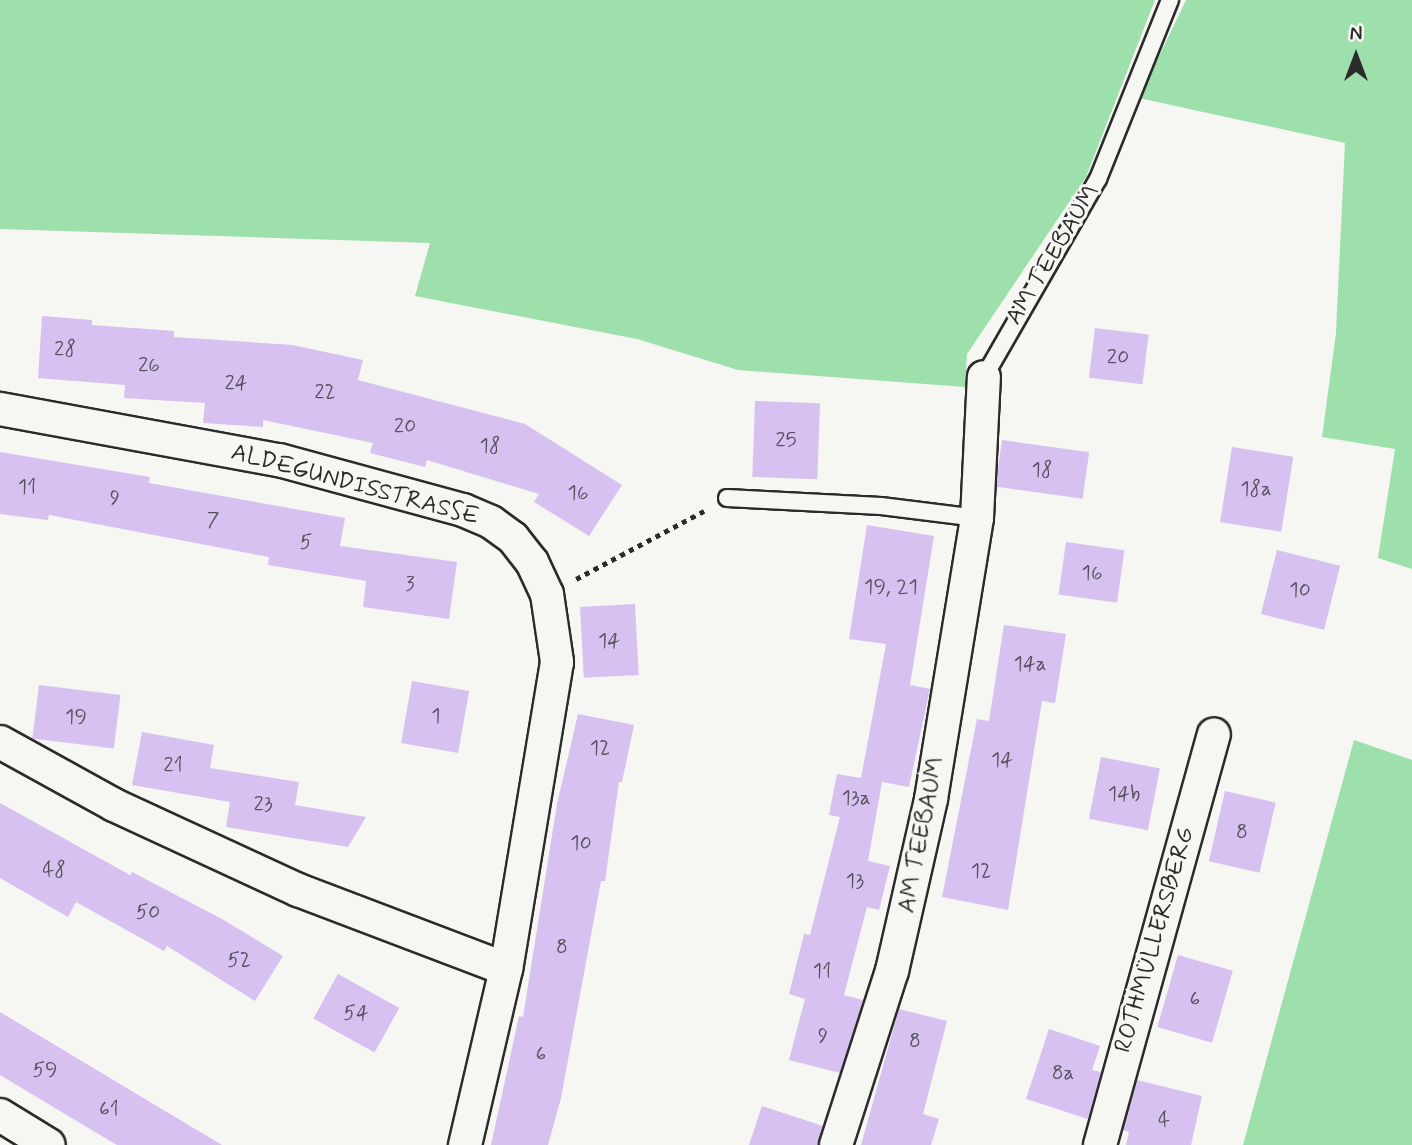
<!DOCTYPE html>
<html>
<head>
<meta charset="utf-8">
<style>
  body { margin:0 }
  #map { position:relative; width:1412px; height:1145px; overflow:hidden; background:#f6f6f2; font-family:Mynerve,sans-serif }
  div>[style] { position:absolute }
  .green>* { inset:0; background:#9de0ab }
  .building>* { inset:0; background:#d6c1f1; transform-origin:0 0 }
  .path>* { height:4.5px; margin-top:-2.25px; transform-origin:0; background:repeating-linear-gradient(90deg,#2b2b2b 0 5px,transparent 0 10px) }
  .roads { filter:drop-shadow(2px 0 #2b2b2b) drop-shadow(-2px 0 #2b2b2b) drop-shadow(0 2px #2b2b2b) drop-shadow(0 -2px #2b2b2b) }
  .service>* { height:16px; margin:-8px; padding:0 8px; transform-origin:8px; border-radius:8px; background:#f6f6f2 }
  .minor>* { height:32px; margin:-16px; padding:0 16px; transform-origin:16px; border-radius:16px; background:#f6f6f2 }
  span { translate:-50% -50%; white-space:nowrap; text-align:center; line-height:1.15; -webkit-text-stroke:6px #f6f6f2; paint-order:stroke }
  .number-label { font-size:21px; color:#56505c }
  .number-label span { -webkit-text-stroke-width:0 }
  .street-label { font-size:24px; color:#2b2b2b }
  .north { position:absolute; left:1321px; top:21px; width:70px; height:70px; -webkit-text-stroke:5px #f6f6f2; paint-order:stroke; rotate:0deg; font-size:19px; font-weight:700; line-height:28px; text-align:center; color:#2b2b2b }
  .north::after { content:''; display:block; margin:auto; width:24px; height:32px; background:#2b2b2b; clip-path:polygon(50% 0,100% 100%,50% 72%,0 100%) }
</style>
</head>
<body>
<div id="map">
  <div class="green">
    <i style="clip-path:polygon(0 0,1155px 0,1086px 177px,967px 354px,965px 387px,738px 370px,637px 339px,415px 296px,430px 243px,0 229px)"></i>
    <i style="clip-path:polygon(1186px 0,1412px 0,1412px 569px,1378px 558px,1395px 449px,1322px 437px,1336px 333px,1345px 143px,1139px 98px)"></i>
    <i style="clip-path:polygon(1354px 740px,1412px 760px,1412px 1145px,1243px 1145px)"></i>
  </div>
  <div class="building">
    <i style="clip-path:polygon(42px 316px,92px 320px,92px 325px,174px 331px,174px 337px,292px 345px,363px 360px,358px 380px,525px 424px,622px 485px,589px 536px,534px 502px,539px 494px,427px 460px,425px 467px,370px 453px,373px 443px,263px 420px,263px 427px,203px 423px,205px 403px,124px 398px,125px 385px,38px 378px)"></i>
    <i style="left:1095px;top:328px;width:54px;height:50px;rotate:7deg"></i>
    <i style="left:755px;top:401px;width:65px;height:76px;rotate:2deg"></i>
    <i style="left:1002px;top:440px;width:88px;height:47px;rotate:8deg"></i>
    <i style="left:1232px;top:447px;width:62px;height:76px;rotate:9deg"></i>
    <i style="clip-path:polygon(0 452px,150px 477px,149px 483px,345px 518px,340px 546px,457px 562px,449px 619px,363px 607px,366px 581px,268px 565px,269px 557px,49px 515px,48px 520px,0 514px)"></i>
    <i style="clip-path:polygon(867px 525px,934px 536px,910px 685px,930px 689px,909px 787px,882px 782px,868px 861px,890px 866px,879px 910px,867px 907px,844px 995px,863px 1000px,840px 1073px,789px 1060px,805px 999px,789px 994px,804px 934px,810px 935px,840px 817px,829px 815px,837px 774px,861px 778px,886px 644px,849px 639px)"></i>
    <i style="left:1066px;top:542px;width:59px;height:53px;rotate:8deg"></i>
    <i style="left:1277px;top:550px;width:65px;height:66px;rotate:14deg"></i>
    <i style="left:635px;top:604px;width:71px;height:55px;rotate:87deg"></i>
    <i style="clip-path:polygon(1004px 625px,1066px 634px,1055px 703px,1042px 701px,1008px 910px,942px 897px,977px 719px,989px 721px)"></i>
    <i style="left:412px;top:681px;width:58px;height:63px;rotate:10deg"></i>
    <i style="left:39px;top:685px;width:82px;height:54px;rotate:7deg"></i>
    <i style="clip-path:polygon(578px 714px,634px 725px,622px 782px,619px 782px,605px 881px,601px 881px,561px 1098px,548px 1145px,491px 1145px,519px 1016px,523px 1017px,557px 804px)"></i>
    <i style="clip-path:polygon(142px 732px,214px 745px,210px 768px,299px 782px,295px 805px,366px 817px,348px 847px,226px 827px,230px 802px,132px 785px)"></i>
    <i style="left:1101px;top:757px;width:60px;height:63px;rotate:11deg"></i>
    <i style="left:1225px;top:791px;width:52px;height:72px;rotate:13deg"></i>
    <i style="clip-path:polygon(0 803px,130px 875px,132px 872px,222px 919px,283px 956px,255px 1001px,167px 946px,164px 951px,76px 902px,68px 917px,0 878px)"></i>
    <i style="left:1178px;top:955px;width:57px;height:75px;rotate:16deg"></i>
    <i style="left:338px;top:974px;width:70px;height:51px;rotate:29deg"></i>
    <i style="clip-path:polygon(899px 1009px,947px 1021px,923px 1114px,939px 1119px,931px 1145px,861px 1145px)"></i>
    <i style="clip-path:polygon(0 1012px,140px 1096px,222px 1145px,117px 1145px,90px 1129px,0 1075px)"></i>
    <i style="clip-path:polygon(1049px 1029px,1100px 1046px,1092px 1070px,1101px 1072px,1088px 1119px,1026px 1099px)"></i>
    <i style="clip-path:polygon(1137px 1080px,1202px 1096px,1191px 1145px,1126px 1145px,1129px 1132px,1123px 1130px)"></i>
    <i style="clip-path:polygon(762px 1106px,823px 1126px,818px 1145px,749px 1145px)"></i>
  </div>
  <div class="path">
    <i style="left:576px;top:579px;width:145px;rotate:-28deg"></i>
  </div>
  <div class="roads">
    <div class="service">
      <i style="left:984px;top:377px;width:228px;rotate:-60.1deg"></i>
      <i style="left:1098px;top:179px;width:193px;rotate:-68.1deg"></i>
      <i style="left:727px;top:498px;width:154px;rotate:3deg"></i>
      <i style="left:881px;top:506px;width:97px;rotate:7.1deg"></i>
    </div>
    <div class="minor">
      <i style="left:0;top:409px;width:284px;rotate:10.4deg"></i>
      <i style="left:279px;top:460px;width:191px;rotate:15.2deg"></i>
      <i style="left:463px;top:510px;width:30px;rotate:23deg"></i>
      <i style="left:491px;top:522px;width:27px;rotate:36deg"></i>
      <i style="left:513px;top:538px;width:31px;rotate:52deg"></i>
      <i style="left:532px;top:562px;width:35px;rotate:65deg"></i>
      <i style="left:547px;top:594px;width:69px;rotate:81.6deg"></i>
      <i style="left:557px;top:662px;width:311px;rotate:99.4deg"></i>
      <i style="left:506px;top:969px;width:181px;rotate:103.1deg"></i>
      <i style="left:0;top:742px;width:130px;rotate:28.9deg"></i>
      <i style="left:114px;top:805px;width:203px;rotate:24.8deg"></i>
      <i style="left:298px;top:890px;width:222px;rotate:20.8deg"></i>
      <i style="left:0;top:1115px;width:57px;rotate:31.5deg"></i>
      <i style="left:836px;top:1145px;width:183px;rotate:-72.2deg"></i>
      <i style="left:892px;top:971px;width:176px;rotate:-77.2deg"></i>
      <i style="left:931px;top:799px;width:285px;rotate:-80.7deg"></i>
      <i style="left:977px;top:518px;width:141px;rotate:-87.2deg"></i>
      <i style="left:1100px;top:1145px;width:426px;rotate:-74.5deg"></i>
    </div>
  </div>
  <div class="number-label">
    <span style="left:65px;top:349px">28</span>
    <span style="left:1118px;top:357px">20</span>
    <span style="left:149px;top:365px">26</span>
    <span style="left:236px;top:383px">24</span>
    <span style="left:325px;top:392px">22</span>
    <span style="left:405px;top:426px">20</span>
    <span style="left:786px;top:440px">25</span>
    <span style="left:490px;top:446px">18</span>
    <span style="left:1042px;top:470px">18</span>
    <span style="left:27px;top:487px">11</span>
    <span style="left:1256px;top:489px">18a</span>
    <span style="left:578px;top:493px">16</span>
    <span style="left:115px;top:498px">9</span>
    <span style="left:213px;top:520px">7</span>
    <span style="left:306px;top:542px">5</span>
    <span style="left:1092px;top:573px">16</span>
    <span style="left:410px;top:584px">3</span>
    <span style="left:891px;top:587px">19, 21</span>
    <span style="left:1300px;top:590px">10</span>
    <span style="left:609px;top:641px">14</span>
    <span style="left:1030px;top:664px">14a</span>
    <span style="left:436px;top:716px">1</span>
    <span style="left:76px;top:717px">19</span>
    <span style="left:600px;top:748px">12</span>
    <span style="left:1002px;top:760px">14</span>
    <span style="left:173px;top:765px">21</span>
    <span style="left:1124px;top:794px">14b</span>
    <span style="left:856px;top:798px">13a</span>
    <span style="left:263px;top:804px">23</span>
    <span style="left:1242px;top:832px">8</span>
    <span style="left:581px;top:843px">10</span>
    <span style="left:54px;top:870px">48</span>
    <span style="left:981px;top:871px">12</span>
    <span style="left:855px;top:881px">13</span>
    <span style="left:148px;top:912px">50</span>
    <span style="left:562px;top:947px">8</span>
    <span style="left:239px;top:960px">52</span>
    <span style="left:822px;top:971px">11</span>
    <span style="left:1195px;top:999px">6</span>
    <span style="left:356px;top:1013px">54</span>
    <span style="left:823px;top:1036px">9</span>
    <span style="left:915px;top:1041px">8</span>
    <span style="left:541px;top:1054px">6</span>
    <span style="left:45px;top:1070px">59</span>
    <span style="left:1063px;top:1073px">8a</span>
    <span style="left:109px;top:1109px">61</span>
    <span style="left:1164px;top:1120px">4</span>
  </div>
  <div class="street-label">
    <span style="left:1053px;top:255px;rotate:-59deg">AM TEEBAUM</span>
    <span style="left:355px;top:485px;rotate:15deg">ALDEGUNDISSTRASSE</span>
    <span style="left:922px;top:835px;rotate:-79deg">AM TEEBAUM</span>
    <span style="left:1155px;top:940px;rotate:-74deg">ROTHMÜLLERSBERG</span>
  </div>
  <div class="north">N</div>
</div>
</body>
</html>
